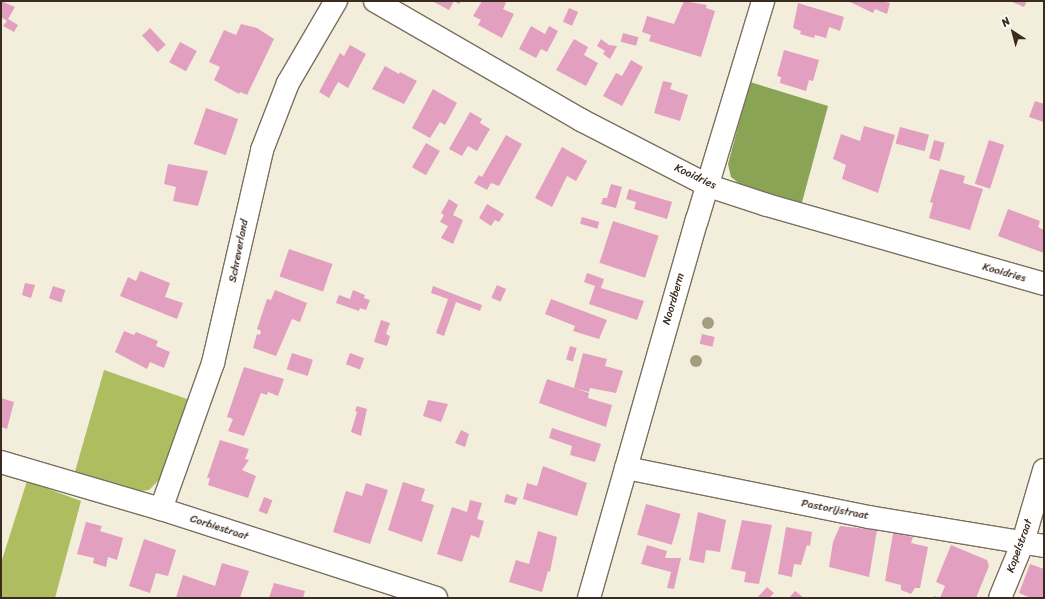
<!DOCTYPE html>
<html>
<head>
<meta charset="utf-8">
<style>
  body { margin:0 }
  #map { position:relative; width:1045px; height:599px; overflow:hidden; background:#f3eedb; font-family:Sriracha,sans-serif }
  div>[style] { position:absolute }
  .green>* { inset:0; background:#adbd60 }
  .forest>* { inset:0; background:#8aa456 }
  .building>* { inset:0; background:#e29fc0; transform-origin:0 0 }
  .roads { filter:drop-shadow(1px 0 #7b6f60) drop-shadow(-1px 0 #7b6f60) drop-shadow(0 1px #7b6f60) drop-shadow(0 -1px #7b6f60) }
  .minor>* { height:22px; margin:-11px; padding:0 11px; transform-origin:11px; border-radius:11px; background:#fff }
  .trees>* { width:12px; height:12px; margin:-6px; border-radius:50%; background:#a49e80 }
  span { translate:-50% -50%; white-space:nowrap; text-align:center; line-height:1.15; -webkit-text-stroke:3.5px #fff; paint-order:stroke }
  .street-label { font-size:11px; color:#3b2a1e }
  .frame { position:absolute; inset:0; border:2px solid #3b2a1e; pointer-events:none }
  .north { position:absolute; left:993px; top:12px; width:40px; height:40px; -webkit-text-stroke:3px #fff; paint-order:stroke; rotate:324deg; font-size:11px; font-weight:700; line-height:16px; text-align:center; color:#3b2a1e }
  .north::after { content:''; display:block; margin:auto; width:14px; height:18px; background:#3b2a1e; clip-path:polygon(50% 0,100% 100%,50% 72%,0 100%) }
</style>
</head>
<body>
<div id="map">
  <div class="green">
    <i style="clip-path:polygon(104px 370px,190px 400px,162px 477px,149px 490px,140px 491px,74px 475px)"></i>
    <i style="clip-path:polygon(27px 481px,81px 501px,55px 598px,1px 598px,1px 563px)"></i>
  </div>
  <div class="forest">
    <i style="clip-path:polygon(750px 82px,828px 106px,801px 206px,746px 189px,731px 177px,728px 164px)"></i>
  </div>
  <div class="building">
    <i style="clip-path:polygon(1px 1px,15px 7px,8px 19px,18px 25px,14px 32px,3px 26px,7px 21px,1px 17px)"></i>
    <i style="clip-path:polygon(432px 1px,461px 1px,459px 4px,454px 1px,449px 10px)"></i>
    <i style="clip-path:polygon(482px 1px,503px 1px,506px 3px,503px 9px,514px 14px,502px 38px,478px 25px,481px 20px,473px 16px)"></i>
    <i style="clip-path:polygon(684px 1px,707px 5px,706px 8px,715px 11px,701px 57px,649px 41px,651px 35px,642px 32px,647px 16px,674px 24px)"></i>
    <i style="clip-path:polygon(848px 1px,881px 1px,890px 3px,887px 14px,875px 9px,873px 13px)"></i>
    <i style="clip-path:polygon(1010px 1px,1027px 1px,1024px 7px)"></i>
    <i style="clip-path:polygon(798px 3px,844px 17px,840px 31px,829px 27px,826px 38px,815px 35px,814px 38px,800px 34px,801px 31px,793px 28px)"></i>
    <i style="left:569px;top:8px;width:10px;height:15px;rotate:24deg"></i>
    <i style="clip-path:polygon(241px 24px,257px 28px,274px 39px,247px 95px,240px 92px,239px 94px,214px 80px,220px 67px,209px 62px,224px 30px,236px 35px)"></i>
    <i style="clip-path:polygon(531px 26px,545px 34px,549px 26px,558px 31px,547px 52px,541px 49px,536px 58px,519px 49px)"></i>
    <i style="left:150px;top:28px;width:23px;height:11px;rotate:47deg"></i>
    <i style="left:623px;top:33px;width:16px;height:9px;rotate:15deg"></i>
    <i style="clip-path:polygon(574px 39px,588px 47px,584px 55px,598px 63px,586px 86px,556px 70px)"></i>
    <i style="clip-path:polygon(601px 39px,609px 45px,617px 46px,610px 59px,603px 54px,605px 51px,597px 46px)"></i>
    <i style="left:180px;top:42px;width:19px;height:23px;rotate:28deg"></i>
    <i style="clip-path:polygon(350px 45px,366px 54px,348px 88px,338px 82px,329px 98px,319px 92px,340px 53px,344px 56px)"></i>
    <i style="clip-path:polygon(784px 50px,819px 60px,813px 81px,809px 80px,806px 91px,780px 83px,781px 77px,777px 76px)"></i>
    <i style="clip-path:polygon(631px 60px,643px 67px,622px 106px,603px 96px,616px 73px,622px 76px)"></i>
    <i style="clip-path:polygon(385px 66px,399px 74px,400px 72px,417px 81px,404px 104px,372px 89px)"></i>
    <i style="clip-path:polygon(663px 81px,672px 83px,670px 89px,688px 95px,680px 121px,654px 113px)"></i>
    <i style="clip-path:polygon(433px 89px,457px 103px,445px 125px,440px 122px,430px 138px,412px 128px)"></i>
    <i style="clip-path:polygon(1035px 101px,1044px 104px,1044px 122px,1029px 117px)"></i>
    <i style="left:206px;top:108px;width:34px;height:38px;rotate:19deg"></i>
    <i style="clip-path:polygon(470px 112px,482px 119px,480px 123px,490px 129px,477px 151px,468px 146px,462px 156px,449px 149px)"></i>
    <i style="clip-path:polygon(864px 126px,895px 135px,878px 193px,842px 179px,846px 165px,833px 159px,841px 134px,860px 141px)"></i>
    <i style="left:900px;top:127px;width:30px;height:17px;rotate:15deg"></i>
    <i style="clip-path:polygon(506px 135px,522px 144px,499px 186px,491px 183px,487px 190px,474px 183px,479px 175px,482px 177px)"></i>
    <i style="left:934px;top:140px;width:11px;height:19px;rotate:15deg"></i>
    <i style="left:989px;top:140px;width:16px;height:46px;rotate:18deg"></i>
    <i style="left:426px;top:143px;width:16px;height:28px;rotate:30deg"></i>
    <i style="clip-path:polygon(562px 147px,587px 161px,576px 181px,567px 176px,552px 207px,535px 198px)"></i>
    <i style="clip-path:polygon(168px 164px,208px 171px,198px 206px,173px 201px,176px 187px,164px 184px)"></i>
    <i style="clip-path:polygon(940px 169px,965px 176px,963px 183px,983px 189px,970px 230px,929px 218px,933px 203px,930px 202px)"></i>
    <i style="clip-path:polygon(611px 184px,622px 187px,616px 208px,601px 204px,603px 198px,607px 198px)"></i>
    <i style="clip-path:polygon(629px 189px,672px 202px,667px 219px,634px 209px,636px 202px,626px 199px)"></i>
    <i style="clip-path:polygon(449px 199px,458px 205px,453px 215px,463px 220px,453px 244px,441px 238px,448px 226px,440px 222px,444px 215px,441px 213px)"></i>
    <i style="clip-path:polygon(487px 204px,504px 214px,499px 222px,495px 220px,491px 226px,479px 218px)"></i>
    <i style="clip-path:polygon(1008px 209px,1040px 221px,1038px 227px,1044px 230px,1044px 253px,998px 236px)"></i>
    <i style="left:582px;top:217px;width:18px;height:7px;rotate:16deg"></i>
    <i style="left:613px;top:221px;width:48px;height:44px;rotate:18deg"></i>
    <i style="left:289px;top:249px;width:46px;height:29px;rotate:19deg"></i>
    <i style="clip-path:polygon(140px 271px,170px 283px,165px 297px,183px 303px,177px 319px,120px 296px,128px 277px,136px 281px)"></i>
    <i style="clip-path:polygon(587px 273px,604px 279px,601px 288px,644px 301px,637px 320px,589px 304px,595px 286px,584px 282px)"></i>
    <i style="clip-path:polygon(25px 283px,35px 285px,31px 298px,22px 295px)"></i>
    <i style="left:497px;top:285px;width:10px;height:14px;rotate:24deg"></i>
    <i style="left:53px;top:286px;width:13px;height:13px;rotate:18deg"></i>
    <i style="clip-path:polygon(433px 286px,482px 305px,480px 311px,456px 302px,444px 336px,436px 333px,448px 299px,431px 293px)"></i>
    <i style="clip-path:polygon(275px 290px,307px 303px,300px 322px,292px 319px,276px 356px,253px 348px,257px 334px,260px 335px,261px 331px,257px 329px,267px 299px,271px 300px)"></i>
    <i style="clip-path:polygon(353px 290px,365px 295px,364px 298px,370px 300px,366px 310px,360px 308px,359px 311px,336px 303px,339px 295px,350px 299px)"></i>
    <i style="clip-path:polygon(551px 299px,607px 320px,599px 339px,573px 331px,575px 326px,545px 314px)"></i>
    <i style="clip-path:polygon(381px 320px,390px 323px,386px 334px,390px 336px,387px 346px,374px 342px)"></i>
    <i style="clip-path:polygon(124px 331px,134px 335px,136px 332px,158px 341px,156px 346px,170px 352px,164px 368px,150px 362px,147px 369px,115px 352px)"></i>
    <i style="left:702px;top:334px;width:13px;height:10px;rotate:13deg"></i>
    <i style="left:570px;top:346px;width:7px;height:14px;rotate:16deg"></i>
    <i style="left:292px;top:353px;width:22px;height:17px;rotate:18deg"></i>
    <i style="left:350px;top:353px;width:15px;height:12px;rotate:20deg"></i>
    <i style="clip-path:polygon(583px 353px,607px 359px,605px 366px,623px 371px,616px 393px,590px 388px,589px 392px,574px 388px)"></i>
    <i style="clip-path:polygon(244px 367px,284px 379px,278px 396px,268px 392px,267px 395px,261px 393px,244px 436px,228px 431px,233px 419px,227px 417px)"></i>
    <i style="clip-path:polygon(547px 379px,589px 393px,588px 398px,612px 405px,606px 427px,539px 403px)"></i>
    <i style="clip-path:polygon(1px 398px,14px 402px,7px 429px,1px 427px)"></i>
    <i style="clip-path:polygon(428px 400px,448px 404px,441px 422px,423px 416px)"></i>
    <i style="clip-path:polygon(357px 406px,367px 409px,361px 436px,351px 432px,357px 412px,355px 411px)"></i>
    <i style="clip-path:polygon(552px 428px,601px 444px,595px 462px,570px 455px,572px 446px,549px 438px)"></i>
    <i style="clip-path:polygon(461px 430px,469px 434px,465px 447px,455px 443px)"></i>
    <i style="clip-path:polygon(220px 440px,249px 449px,245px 459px,249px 460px,242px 470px,256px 476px,248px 498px,208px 485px,210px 478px,207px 478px)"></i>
    <i style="clip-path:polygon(543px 466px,587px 483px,577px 516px,523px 499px,527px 483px,537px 486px)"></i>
    <i style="clip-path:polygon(403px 482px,425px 489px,421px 501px,434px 505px,422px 542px,388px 530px)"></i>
    <i style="clip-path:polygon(366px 483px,388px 490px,370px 544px,333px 532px,346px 491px,362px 496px)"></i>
    <i style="clip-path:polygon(506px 494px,518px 498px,515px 505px,504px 502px)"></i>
    <i style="left:264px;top:497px;width:9px;height:15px;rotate:21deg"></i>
    <i style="clip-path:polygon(470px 500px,482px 503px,477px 519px,484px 521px,479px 538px,471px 535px,462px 562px,437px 554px,452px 507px,467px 512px)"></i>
    <i style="left:646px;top:504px;width:36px;height:32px;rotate:16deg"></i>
    <i style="clip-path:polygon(698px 512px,726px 520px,720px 552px,706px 550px,704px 563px,689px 560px)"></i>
    <i style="clip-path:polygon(742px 520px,772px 525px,759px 584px,744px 582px,746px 572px,731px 569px)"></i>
    <i style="clip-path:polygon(86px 522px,102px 526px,100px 531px,123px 538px,117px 560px,108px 557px,106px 567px,93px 563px,94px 558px,77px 554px)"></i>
    <i style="clip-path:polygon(840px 526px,877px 530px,869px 577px,829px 567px,833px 542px)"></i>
    <i style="clip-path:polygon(786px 527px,812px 532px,810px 546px,807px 545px,801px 565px,794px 564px,792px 577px,778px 574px)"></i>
    <i style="clip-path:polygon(538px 531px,557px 537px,550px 572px,548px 571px,542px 592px,509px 582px,516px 560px,529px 564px)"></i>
    <i style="clip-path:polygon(893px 533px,913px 537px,911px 543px,928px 547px,920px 588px,915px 588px,911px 594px,901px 590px,901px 585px,885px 581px)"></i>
    <i style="clip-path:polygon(144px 539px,176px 550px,168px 576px,156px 573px,150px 593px,129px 586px)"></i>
    <i style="clip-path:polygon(647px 545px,667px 551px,665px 558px,681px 558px,674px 589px,667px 588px,671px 572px,641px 564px)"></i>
    <i style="clip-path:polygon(951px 545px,987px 560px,989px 566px,976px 598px,934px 598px,934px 596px,940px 598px,945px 586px,936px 582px)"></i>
    <i style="clip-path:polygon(222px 563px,249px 571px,240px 598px,176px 598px,183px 575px,215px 586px)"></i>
    <i style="clip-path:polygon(1030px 564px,1044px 569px,1044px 598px,1031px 598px,1019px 593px)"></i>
    <i style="clip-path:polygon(274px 583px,305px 591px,303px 598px,269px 598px)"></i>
    <i style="clip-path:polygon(767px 587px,774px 593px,769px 598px,757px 598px)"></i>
    <i style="clip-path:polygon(795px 591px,804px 598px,789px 598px)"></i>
  </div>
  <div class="roads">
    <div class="minor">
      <i style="left:375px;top:1px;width:238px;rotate:30deg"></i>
      <i style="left:581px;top:120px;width:144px;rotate:27.3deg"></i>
      <i style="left:709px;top:186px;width:61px;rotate:18.1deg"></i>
      <i style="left:767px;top:205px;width:288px;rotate:15.9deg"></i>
      <i style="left:1px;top:462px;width:167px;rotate:16.4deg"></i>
      <i style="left:161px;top:509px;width:289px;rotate:17.9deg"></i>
      <i style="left:626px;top:468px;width:248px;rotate:11.4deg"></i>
      <i style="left:869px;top:517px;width:177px;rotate:9.4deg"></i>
      <i style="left:161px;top:509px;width:155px;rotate:-70.4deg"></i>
      <i style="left:213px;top:363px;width:219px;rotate:-77deg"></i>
      <i style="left:262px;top:150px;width:72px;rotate:-68.8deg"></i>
      <i style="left:288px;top:83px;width:95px;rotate:-59.7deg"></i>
      <i style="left:589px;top:598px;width:393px;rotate:-74.1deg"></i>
      <i style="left:697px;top:220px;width:229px;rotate:-73.2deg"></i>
      <i style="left:1000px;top:598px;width:61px;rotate:-67.7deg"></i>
      <i style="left:1023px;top:542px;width:75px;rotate:-73.7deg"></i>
    </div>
  </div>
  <div class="trees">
    <i style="left:708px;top:323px"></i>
    <i style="left:696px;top:361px"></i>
  </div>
  <div class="street-label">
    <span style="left:695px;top:177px;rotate:25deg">Kooidries</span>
    <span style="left:239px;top:251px;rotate:-79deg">Schreverland</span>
    <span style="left:1004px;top:273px;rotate:16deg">Kooidries</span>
    <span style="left:674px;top:299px;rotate:-74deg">Noordberm</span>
    <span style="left:835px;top:510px;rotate:11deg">Pastorijstraat</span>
    <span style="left:219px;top:528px;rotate:18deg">Corbiestraat</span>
    <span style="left:1020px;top:546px;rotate:-70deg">Kapelstraat</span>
  </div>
  <div class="frame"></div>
  <div class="north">N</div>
</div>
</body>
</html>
